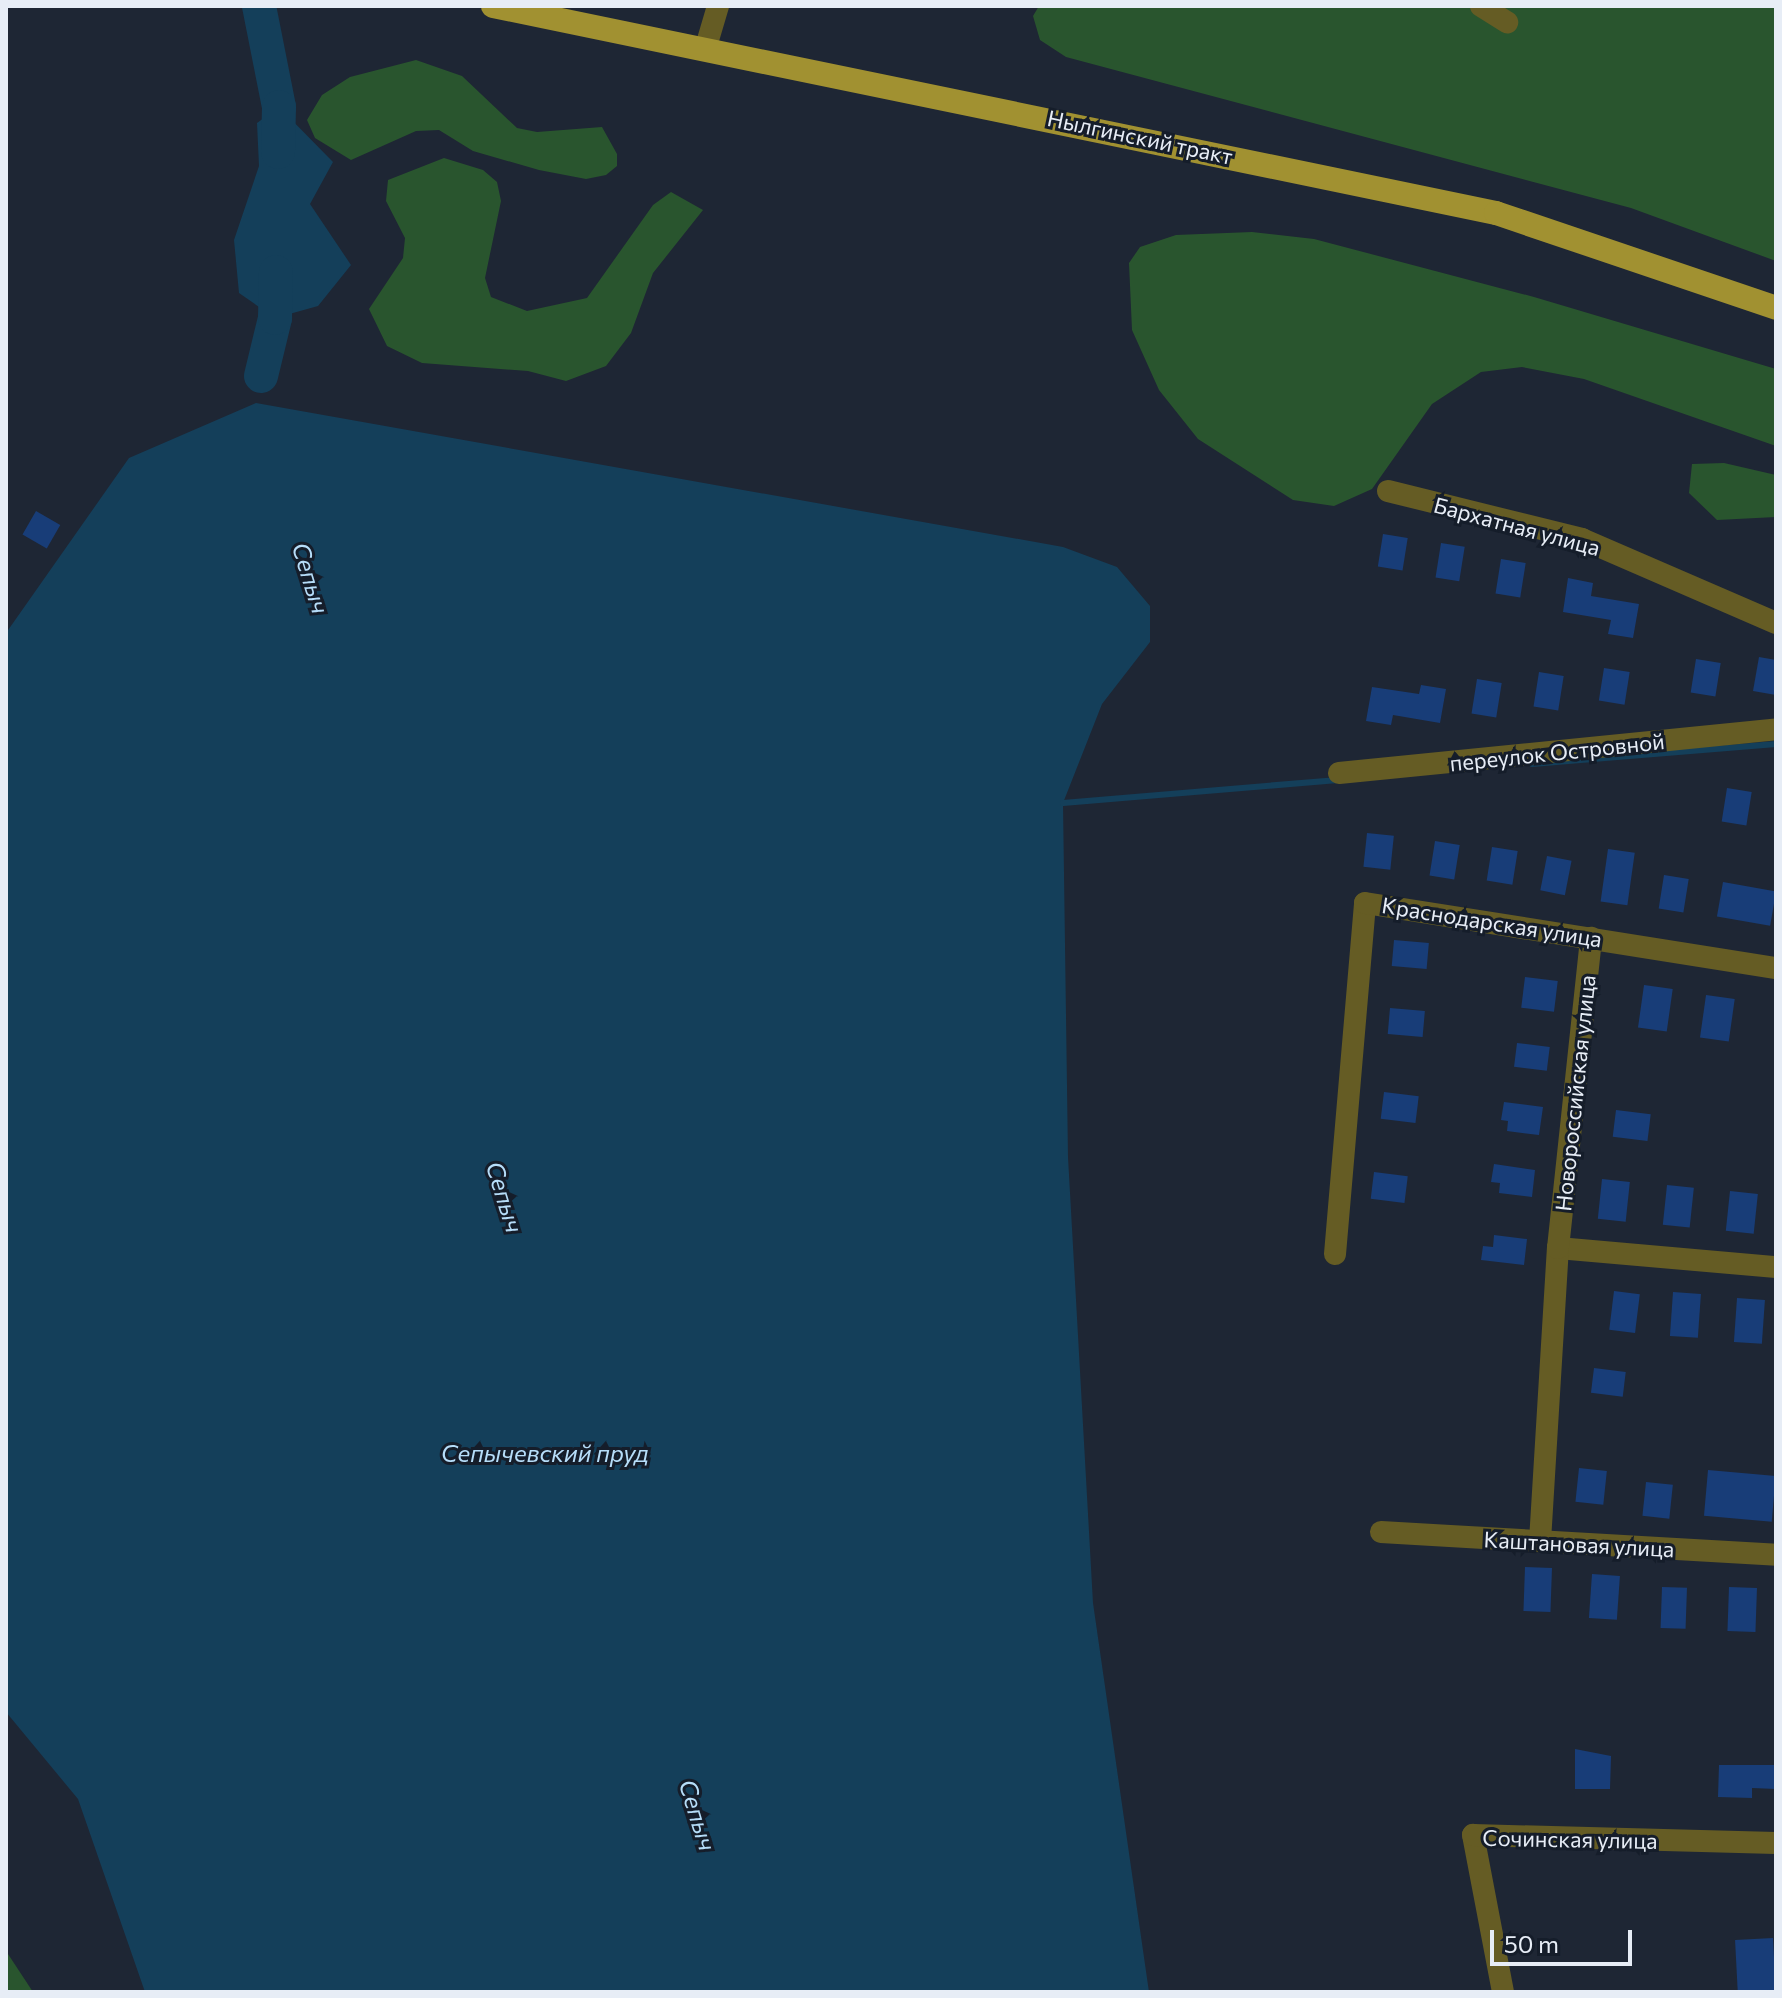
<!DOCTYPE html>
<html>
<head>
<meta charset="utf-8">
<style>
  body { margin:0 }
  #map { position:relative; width:1782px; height:1998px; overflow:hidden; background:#1e2634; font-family:Commissioner,sans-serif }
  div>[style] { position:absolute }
  .green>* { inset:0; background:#29552e }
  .water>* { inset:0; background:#143f5a }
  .stream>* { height:6px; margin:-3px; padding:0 3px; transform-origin:3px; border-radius:3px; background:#143f5a }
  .river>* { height:34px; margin:-17px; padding:0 17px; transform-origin:17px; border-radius:17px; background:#143f5a }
  .building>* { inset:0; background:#183d78; transform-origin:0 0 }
  .minor>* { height:22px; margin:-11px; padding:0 11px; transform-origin:11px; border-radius:11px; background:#655c24 }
  .major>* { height:24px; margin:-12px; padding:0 12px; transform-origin:12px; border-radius:12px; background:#a19131 }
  span { translate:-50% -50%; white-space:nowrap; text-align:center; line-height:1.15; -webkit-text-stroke:6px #151d2a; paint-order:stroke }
  .street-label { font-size:22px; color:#e7edf6 }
  .water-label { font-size:24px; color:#b6ddf9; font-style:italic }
  .frame { position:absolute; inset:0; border:8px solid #e7edf6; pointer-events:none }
  .scale { position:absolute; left:1490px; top:1930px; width:142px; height:36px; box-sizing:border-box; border:4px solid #e7edf6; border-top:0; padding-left:10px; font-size:24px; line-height:28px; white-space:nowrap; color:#e7edf6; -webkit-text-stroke:6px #151d2a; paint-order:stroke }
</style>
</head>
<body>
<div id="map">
  <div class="green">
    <i style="clip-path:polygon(1039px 6px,1776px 6px,1776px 261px,1631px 208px,1066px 57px,1040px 40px,1033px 16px)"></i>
    <i style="clip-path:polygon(416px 60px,462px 76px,517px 128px,537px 132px,602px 127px,617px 154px,617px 166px,606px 175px,586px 179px,539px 170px,473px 151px,439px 130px,416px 131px,351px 160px,315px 138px,307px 120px,322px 95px,350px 77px)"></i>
    <i style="clip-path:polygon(444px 158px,483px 170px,497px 182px,501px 201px,485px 278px,491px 297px,527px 311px,587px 298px,653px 205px,671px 192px,703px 210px,653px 273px,631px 333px,606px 366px,566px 381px,528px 371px,422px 363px,387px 346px,369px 309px,403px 258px,405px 238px,386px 201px,388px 180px)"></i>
    <i style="clip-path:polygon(1252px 232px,1314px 239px,1534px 297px,1776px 369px,1776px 446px,1584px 379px,1522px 367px,1481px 372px,1432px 404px,1372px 489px,1334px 506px,1293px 500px,1198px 439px,1159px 390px,1132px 330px,1129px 263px,1140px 247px,1176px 235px)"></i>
    <i style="clip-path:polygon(1724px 463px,1776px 475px,1776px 517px,1717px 520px,1689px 493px,1692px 464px)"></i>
    <i style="clip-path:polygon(6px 1951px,33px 1992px,6px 1992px)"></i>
  </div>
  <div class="water">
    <i style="clip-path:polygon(279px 107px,333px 162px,310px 204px,351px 265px,318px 306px,275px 318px,239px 293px,234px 240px,259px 166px,257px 123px)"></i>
    <i style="clip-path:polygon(256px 403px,1063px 547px,1117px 567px,1150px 606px,1150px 642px,1102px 704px,1063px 803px,1068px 1157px,1093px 1603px,1149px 1992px,145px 1992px,78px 1799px,6px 1712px,6px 633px,129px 458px)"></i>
  </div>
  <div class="stream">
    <i style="left:1532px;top:764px;width:245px;rotate:-4.7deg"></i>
    <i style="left:1063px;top:803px;width:276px;rotate:-4.8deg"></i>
  </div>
  <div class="river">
    <i style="left:259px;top:6px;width:103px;rotate:78.8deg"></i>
    <i style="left:279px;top:107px;width:45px;rotate:91.3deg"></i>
    <i style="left:261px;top:376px;width:60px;rotate:-76.4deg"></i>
    <i style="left:275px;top:318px;width:46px;rotate:-88.8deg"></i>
  </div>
  <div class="building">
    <i style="left:36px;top:511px;width:28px;height:27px;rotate:30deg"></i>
    <i style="left:1383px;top:534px;width:25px;height:33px;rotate:9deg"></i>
    <i style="left:1441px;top:543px;width:24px;height:35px;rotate:9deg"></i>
    <i style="left:1501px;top:559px;width:25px;height:35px;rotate:9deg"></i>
    <i style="clip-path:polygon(1568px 578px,1593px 583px,1591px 596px,1639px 604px,1633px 638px,1608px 634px,1611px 620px,1563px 612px)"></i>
    <i style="clip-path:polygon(1759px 657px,1776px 660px,1776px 695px,1753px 691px)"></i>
    <i style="left:1696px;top:659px;width:25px;height:34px;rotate:9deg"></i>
    <i style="left:1604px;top:668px;width:26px;height:33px;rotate:9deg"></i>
    <i style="left:1539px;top:672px;width:25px;height:35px;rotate:9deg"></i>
    <i style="left:1477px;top:679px;width:25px;height:35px;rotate:9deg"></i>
    <i style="clip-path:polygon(1421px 685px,1446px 689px,1440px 723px,1393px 715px,1391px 725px,1366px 721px,1372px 687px,1419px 694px)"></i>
    <i style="left:1727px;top:788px;width:25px;height:34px;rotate:9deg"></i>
    <i style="left:1367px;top:833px;width:27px;height:34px;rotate:6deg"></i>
    <i style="left:1435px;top:841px;width:25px;height:35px;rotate:9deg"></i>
    <i style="left:1492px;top:847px;width:26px;height:34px;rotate:9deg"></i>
    <i style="left:1608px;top:849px;width:27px;height:53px;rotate:8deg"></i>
    <i style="left:1547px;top:856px;width:25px;height:35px;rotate:11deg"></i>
    <i style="left:1664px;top:875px;width:25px;height:34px;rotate:9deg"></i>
    <i style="left:1723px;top:882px;width:54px;height:35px;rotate:10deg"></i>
    <i style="left:1394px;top:940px;width:35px;height:26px;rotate:5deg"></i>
    <i style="left:1525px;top:977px;width:33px;height:31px;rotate:7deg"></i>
    <i style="left:1644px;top:985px;width:29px;height:43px;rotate:8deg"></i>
    <i style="left:1706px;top:995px;width:29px;height:43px;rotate:8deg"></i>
    <i style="left:1390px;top:1008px;width:35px;height:26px;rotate:5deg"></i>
    <i style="left:1517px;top:1043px;width:33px;height:24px;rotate:7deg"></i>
    <i style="left:1384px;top:1092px;width:35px;height:27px;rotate:7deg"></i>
    <i style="clip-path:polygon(1504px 1102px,1543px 1107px,1539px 1135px,1507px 1131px,1508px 1121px,1501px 1120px)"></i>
    <i style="left:1616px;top:1110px;width:35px;height:27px;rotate:7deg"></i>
    <i style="clip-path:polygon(1494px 1164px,1535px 1170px,1532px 1197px,1499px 1193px,1500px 1183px,1491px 1182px)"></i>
    <i style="left:1374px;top:1172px;width:34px;height:27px;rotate:7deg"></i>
    <i style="left:1602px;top:1179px;width:28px;height:40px;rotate:6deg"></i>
    <i style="left:1667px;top:1185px;width:27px;height:40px;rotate:6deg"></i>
    <i style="left:1730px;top:1191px;width:28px;height:40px;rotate:6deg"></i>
    <i style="clip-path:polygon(1494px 1235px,1527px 1239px,1524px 1265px,1481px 1260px,1483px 1246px,1493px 1247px)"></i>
    <i style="left:1614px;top:1291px;width:26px;height:39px;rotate:7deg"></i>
    <i style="left:1673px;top:1292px;width:28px;height:44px;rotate:4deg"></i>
    <i style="left:1737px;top:1298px;width:28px;height:44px;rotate:4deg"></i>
    <i style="left:1594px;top:1368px;width:32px;height:25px;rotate:7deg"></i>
    <i style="left:1579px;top:1468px;width:28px;height:34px;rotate:6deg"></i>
    <i style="left:1708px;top:1470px;width:68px;height:46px;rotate:5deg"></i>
    <i style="left:1646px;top:1482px;width:27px;height:34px;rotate:6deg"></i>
    <i style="left:1525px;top:1567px;width:27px;height:44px;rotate:2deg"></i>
    <i style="left:1592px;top:1574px;width:28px;height:44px;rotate:4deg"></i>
    <i style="left:1662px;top:1587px;width:25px;height:41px;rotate:2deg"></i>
    <i style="left:1729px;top:1587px;width:28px;height:44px;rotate:2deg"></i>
    <i style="clip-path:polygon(1575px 1749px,1611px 1756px,1610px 1789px,1575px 1789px)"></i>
    <i style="clip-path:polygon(1719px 1765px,1776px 1765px,1776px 1789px,1752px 1788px,1752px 1798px,1718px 1797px)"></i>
    <i style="left:1773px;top:1938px;width:54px;height:38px;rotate:87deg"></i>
  </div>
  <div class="minor">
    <i style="left:1481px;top:6px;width:31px;rotate:32deg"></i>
    <i style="left:705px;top:50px;width:46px;rotate:-73.5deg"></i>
    <i style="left:1388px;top:491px;width:200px;rotate:13.9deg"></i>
    <i style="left:1582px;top:539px;width:211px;rotate:23.4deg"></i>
    <i style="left:1339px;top:773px;width:439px;rotate:-5.7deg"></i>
    <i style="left:1558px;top:1248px;width:219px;rotate:5deg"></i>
    <i style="left:1335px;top:1254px;width:352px;rotate:-85.1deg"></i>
    <i style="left:1365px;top:903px;width:416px;rotate:9deg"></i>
    <i style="left:1381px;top:1532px;width:396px;rotate:3.3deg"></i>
    <i style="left:1540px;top:1541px;width:294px;rotate:-86.5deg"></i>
    <i style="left:1558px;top:1248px;width:312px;rotate:-83.9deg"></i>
    <i style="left:1503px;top:1992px;width:160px;rotate:-100.8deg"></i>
    <i style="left:1473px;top:1835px;width:303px;rotate:1.5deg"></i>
  </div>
  <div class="major">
    <i style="left:493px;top:6px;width:1024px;rotate:11.66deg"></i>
    <i style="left:1496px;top:213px;width:296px;rotate:18.7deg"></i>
  </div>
  <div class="street-label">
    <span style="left:1140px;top:137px;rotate:12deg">Нылгинский тракт</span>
    <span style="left:1517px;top:526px;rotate:15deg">Бархатная улица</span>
    <span style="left:1557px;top:752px;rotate:-6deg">переулок Островной</span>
    <span style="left:1492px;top:922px;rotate:9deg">Краснодарская улица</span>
    <span style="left:1575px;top:1093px;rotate:-84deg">Новороссийская улица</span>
    <span style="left:1579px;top:1544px;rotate:3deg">Каштановая улица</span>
    <span style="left:1570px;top:1839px;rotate:1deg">Сочинская улица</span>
  </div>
  <div class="water-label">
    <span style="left:311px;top:578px;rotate:73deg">Сепыч</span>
    <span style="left:505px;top:1197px;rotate:73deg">Сепыч</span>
    <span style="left:545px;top:1453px">Сепычевский пруд</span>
    <span style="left:698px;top:1815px;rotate:73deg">Сепыч</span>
  </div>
  <div class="frame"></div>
  <div class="scale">50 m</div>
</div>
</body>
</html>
